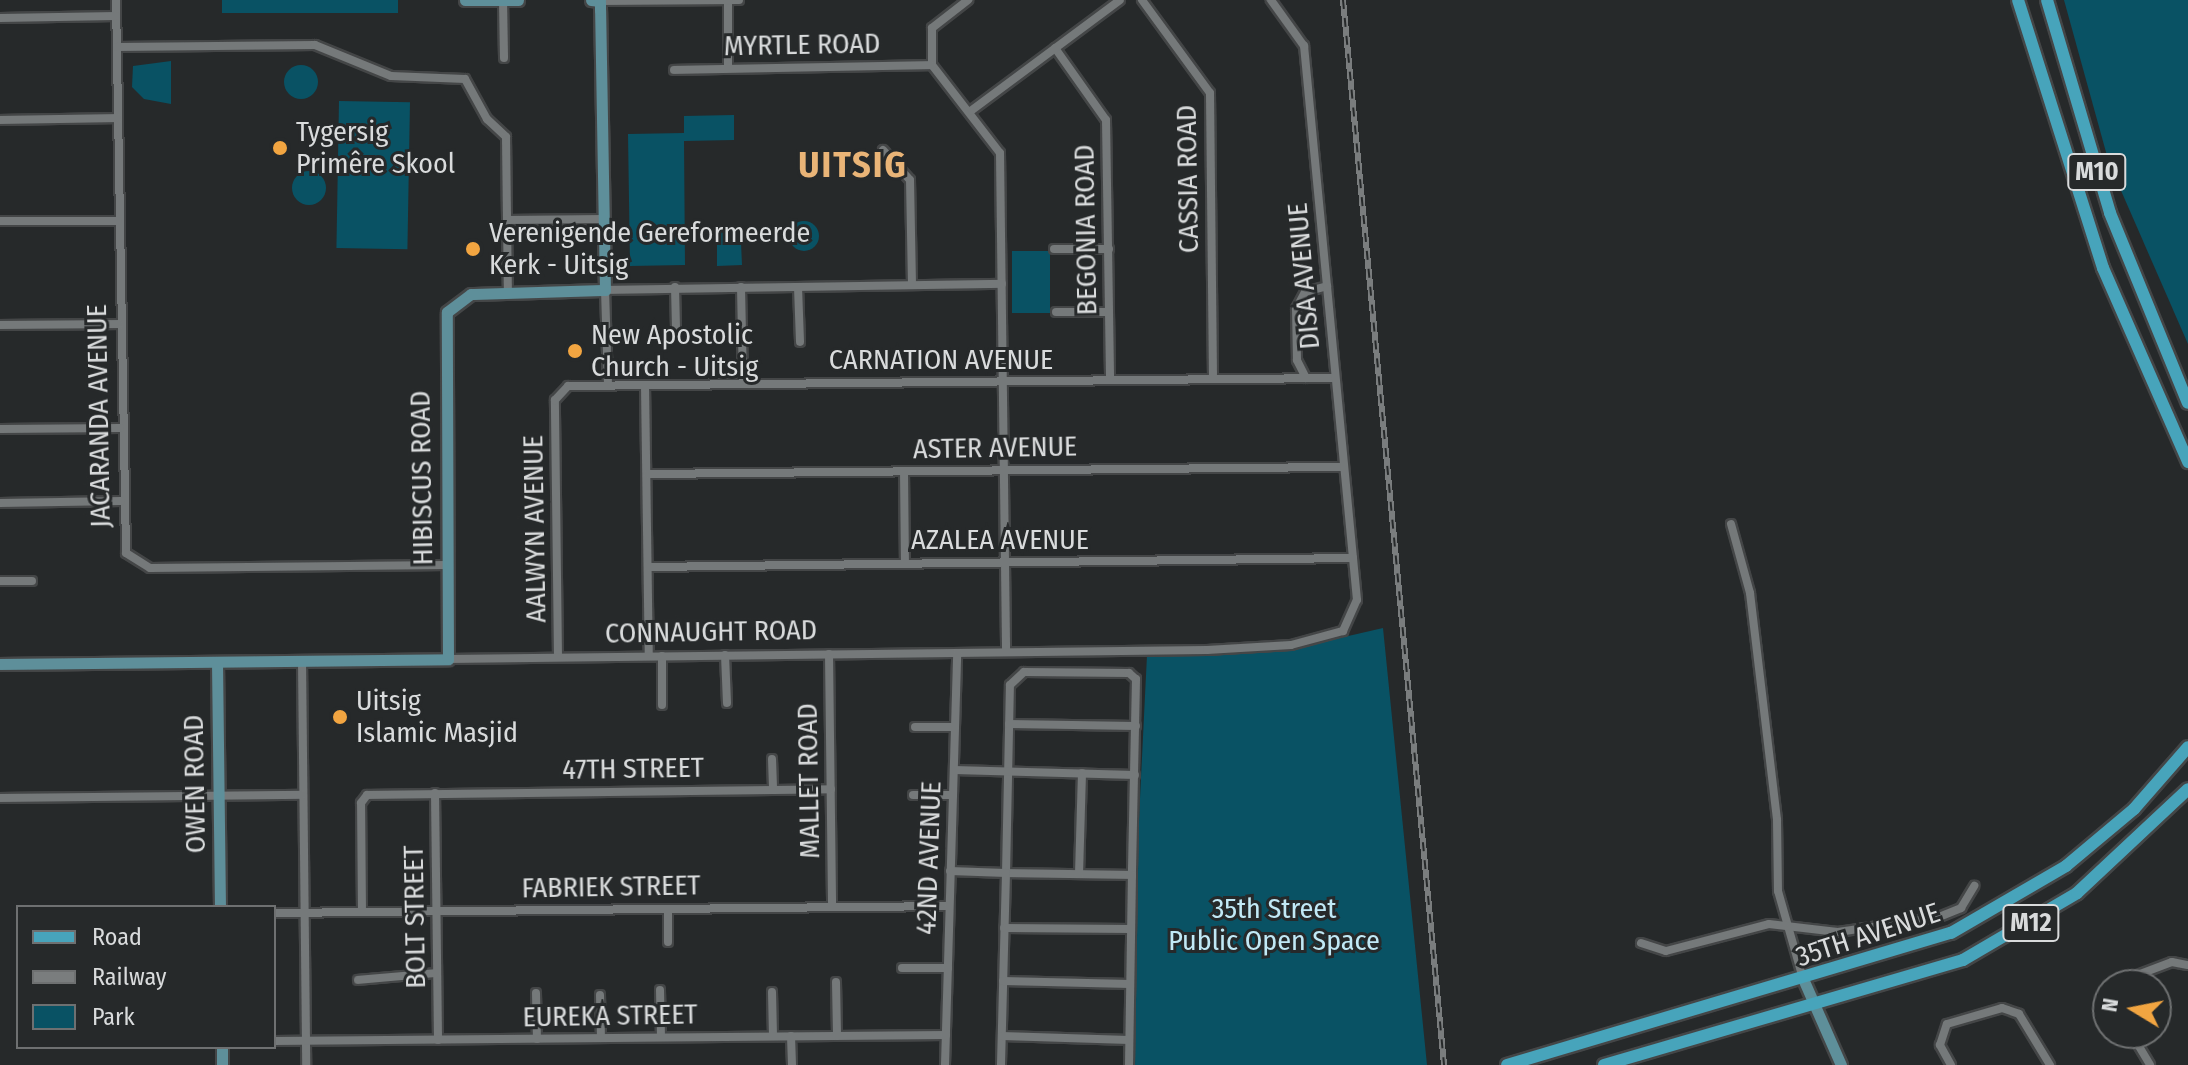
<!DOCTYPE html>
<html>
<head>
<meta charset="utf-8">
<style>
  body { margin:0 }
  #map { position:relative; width:2188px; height:1065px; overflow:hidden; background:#26292a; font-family:"Fira Sans Condensed",sans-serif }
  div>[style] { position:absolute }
  .green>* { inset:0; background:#095264; transform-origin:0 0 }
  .round { border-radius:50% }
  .roads { filter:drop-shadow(2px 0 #444647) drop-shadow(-2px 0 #444647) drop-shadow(0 2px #444647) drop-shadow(0 -2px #444647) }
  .street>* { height:8px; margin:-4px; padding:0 4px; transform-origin:4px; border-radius:4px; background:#75797a }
  .secondary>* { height:11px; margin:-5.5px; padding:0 5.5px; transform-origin:5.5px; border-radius:5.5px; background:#5e8f9a }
  .primary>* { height:12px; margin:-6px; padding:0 6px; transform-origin:6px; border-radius:6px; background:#47a4bb }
  .rail>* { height:6px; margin-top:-3px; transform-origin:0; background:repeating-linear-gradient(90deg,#26292a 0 9px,#7a7d7e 0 18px); box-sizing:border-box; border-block:2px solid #7a7d7e }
  .dots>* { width:22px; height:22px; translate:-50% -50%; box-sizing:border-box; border:4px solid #26292a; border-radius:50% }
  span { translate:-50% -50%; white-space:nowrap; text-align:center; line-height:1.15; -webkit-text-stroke:6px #26292a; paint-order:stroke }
  .shield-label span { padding:2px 6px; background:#26292a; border:2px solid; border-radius:6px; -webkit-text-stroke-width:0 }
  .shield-label { font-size:26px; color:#d9dbdc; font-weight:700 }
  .street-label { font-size:28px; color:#d9dbdc }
  .poi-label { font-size:28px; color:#d9dbdc }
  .left { translate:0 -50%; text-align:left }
  .park-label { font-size:28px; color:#c1e9f6 }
  .district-label { font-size:36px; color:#e9b477; font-weight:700; letter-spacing:2px }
  .legend { position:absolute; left:16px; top:905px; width:260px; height:144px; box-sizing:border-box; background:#26292a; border:2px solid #6e7071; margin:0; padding:10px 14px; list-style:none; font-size:24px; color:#d9dbdc }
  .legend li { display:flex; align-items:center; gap:16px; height:40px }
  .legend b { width:40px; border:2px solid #6e7071 }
  .north { position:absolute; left:2092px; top:969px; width:80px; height:80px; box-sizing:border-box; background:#26292a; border:2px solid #6e7071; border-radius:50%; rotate:280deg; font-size:22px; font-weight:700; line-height:32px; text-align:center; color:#d9dbdc }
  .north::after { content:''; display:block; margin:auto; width:28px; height:36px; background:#f2a541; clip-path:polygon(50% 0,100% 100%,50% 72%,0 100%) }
</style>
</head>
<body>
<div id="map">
  <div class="green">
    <i style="left:222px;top:0;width:176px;height:13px"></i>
    <i style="clip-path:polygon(2064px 0,2188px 0,2188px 344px,2109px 163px)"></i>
    <i style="clip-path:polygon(171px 61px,171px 104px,144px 99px,132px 87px,133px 66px)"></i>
    <i class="round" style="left:284px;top:65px;width:34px;height:34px"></i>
    <i style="left:339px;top:101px;width:71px;height:147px;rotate:1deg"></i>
    <i style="clip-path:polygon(734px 115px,734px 140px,684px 141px,685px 265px,630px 266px,628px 134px,684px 133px,684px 116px)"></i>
    <i class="round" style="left:292px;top:171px;width:34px;height:34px"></i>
    <i class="round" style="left:789px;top:221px;width:30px;height:30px"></i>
    <i style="clip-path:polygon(717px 228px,740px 228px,733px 242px,741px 242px,742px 265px,717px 266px)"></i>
    <i style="left:1012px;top:251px;width:38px;height:62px"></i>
    <i style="clip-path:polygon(1383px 628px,1427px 1065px,1127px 1065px,1147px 655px,1292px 649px)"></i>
  </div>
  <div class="roads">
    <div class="street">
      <i style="left:116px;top:0;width:553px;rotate:88.96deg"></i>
      <i style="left:126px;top:553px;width:28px;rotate:32deg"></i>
      <i style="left:150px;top:568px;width:297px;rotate:-0.6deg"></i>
      <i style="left:503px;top:0;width:58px;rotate:89deg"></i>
      <i style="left:728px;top:0;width:67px;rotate:90deg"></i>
      <i style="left:1142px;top:0;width:115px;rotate:53.8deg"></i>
      <i style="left:1210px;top:93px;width:286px;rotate:89.4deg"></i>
      <i style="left:600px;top:1px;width:139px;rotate:-0.4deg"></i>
      <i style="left:0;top:18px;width:116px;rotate:-1deg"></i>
      <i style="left:117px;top:47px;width:198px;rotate:-0.6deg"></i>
      <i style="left:315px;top:45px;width:82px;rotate:22.2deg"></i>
      <i style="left:391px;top:76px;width:74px;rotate:2.3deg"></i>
      <i style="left:465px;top:79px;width:46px;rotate:61.2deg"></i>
      <i style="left:487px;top:119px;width:26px;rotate:43deg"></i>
      <i style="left:506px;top:137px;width:156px;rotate:89.3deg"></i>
      <i style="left:1055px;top:48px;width:88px;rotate:54.7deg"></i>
      <i style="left:1106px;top:120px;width:260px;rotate:89.1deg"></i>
      <i style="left:932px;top:65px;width:111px;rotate:52.3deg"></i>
      <i style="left:1000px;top:153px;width:499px;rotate:89.3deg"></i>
      <i style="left:932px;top:65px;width:37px;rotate:-90deg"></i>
      <i style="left:932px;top:28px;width:46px;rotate:-37.9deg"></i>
      <i style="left:674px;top:70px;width:258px;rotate:-1.1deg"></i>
      <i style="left:972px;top:110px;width:184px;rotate:-36.6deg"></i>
      <i style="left:0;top:120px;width:117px;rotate:-1deg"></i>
      <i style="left:883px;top:150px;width:40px;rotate:48deg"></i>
      <i style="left:910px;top:180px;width:104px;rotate:88.9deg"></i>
      <i style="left:507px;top:220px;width:96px;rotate:-0.6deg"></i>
      <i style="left:0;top:221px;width:118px"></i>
      <i style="left:1054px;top:249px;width:55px"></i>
      <i style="left:675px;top:287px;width:41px;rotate:88.6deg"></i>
      <i style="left:741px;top:287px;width:97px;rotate:88.8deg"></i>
      <i style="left:798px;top:287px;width:55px;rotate:87.9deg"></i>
      <i style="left:1056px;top:312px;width:53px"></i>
      <i style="left:0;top:325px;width:119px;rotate:-0.5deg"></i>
      <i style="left:1306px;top:378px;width:20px;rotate:-117deg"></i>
      <i style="left:1297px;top:360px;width:51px;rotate:-91.1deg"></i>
      <i style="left:1296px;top:309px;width:19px;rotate:-62deg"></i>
      <i style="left:1305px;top:292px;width:23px;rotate:-15deg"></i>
      <i style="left:608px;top:385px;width:95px;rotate:-91.8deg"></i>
      <i style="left:605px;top:290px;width:397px;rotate:-0.9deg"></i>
      <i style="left:645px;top:385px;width:271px;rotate:89.2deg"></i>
      <i style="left:0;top:429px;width:120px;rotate:-0.5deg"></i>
      <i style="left:904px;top:471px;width:92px;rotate:89.4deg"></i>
      <i style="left:647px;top:474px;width:697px;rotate:-0.58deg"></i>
      <i style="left:0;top:503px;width:121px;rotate:-0.9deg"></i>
      <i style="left:1731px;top:524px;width:72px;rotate:74.6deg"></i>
      <i style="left:1750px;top:593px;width:229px;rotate:83.2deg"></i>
      <i style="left:1777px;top:820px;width:71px;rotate:89.2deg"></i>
      <i style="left:1778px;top:891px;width:91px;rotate:74.1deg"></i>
      <i style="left:648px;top:567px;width:705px;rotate:-0.73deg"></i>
      <i style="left:0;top:581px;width:32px"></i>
      <i style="left:829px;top:654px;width:253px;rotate:89.3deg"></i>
      <i style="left:725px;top:655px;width:48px;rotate:87.6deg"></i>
      <i style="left:662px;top:656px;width:49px;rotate:90deg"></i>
      <i style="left:558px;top:657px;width:257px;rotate:-90.7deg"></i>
      <i style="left:555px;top:400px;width:19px;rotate:-47deg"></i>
      <i style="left:568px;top:386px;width:767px;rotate:-0.6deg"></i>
      <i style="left:448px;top:659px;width:759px;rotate:-0.68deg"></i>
      <i style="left:1207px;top:650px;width:84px;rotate:-3.4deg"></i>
      <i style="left:1291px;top:645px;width:54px;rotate:-15.1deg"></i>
      <i style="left:1343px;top:631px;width:34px;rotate:-66deg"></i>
      <i style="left:1357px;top:600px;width:557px;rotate:-95.46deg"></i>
      <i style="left:1304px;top:46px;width:57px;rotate:-125.7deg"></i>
      <i style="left:302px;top:660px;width:405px;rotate:89.4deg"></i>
      <i style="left:1024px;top:672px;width:105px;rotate:0.5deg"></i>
      <i style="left:1129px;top:673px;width:9px;rotate:41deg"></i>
      <i style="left:1136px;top:679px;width:196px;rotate:91.2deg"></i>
      <i style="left:1132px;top:875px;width:126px;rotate:-179.1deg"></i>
      <i style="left:1006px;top:873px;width:188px;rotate:-88.8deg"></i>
      <i style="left:1010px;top:685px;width:19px;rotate:-43deg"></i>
      <i style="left:1009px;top:724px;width:127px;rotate:0.9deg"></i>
      <i style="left:915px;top:727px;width:40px"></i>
      <i style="left:772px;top:759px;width:31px;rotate:88deg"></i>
      <i style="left:954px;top:770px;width:181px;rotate:1.6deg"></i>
      <i style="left:435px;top:793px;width:247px;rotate:89.3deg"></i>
      <i style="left:913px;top:795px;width:40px"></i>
      <i style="left:0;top:798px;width:303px;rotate:-0.6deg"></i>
      <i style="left:950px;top:871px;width:56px;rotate:2deg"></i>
      <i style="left:1006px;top:873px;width:192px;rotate:91.5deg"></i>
      <i style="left:1079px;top:874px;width:101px;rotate:-88.3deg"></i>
      <i style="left:668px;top:909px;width:33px;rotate:90deg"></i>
      <i style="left:362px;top:912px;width:109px;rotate:-90.5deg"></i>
      <i style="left:361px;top:803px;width:10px;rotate:-53deg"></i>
      <i style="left:367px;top:795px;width:464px;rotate:-0.7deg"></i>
      <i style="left:274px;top:913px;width:675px;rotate:-0.59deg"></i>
      <i style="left:1004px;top:928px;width:127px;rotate:0.5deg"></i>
      <i style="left:1641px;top:943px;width:26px;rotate:18deg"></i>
      <i style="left:1666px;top:951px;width:106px;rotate:-14.7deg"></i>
      <i style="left:1769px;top:924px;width:69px;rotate:6.6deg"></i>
      <i style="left:1838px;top:932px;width:102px;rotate:-8.4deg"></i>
      <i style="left:1939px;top:917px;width:24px;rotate:-22deg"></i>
      <i style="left:1961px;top:908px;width:26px;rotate:-59deg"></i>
      <i style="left:902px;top:968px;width:46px"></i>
      <i style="left:358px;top:980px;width:79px;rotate:-5.1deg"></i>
      <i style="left:1003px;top:981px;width:127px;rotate:1.4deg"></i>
      <i style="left:836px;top:982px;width:54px;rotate:88.9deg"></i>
      <i style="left:2111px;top:985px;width:65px;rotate:-20.7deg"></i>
      <i style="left:2172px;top:962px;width:16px;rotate:11deg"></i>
      <i style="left:660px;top:990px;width:47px;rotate:88.8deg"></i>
      <i style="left:772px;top:992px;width:44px;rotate:88.7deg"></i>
      <i style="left:536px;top:993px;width:46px;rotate:88.8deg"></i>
      <i style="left:600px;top:995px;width:43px;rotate:88.7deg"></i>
      <i style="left:2131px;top:1033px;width:37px;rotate:59deg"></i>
      <i style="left:791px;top:1036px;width:29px;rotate:88deg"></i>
      <i style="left:1002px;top:1036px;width:127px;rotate:1.8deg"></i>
      <i style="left:274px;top:1041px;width:672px;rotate:-0.51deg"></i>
      <i style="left:945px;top:1065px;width:412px;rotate:-88.3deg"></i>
      <i style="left:1129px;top:1065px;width:190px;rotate:-89.1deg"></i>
      <i style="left:1951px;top:1065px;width:23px;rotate:-119deg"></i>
      <i style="left:1940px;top:1045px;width:22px;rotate:-72deg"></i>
      <i style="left:1947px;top:1024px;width:57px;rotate:-16.2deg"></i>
      <i style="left:2002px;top:1008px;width:18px;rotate:19deg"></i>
      <i style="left:2019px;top:1014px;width:60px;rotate:58.7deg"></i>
    </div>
    <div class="secondary">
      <i style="left:465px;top:0;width:53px"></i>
      <i style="left:217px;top:662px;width:245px;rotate:89.3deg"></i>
      <i style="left:0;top:664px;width:448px;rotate:-0.6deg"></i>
      <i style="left:448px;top:659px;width:347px;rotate:-90.2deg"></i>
      <i style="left:447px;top:312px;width:30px;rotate:-37deg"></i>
      <i style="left:471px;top:294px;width:134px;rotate:-1.7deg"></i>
      <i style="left:605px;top:290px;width:280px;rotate:-91deg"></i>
      <i style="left:600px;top:10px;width:9px;rotate:-90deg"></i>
      <i style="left:600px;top:1px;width:9px;rotate:-174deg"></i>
      <i style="left:1804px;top:981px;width:92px;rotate:66.2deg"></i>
      <i style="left:222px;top:1047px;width:18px;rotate:90deg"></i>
    </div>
    <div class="primary">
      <i style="left:2018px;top:0;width:281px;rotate:72.4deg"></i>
      <i style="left:2103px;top:268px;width:212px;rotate:66.3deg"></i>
      <i style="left:2047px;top:0;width:222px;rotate:73.5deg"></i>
      <i style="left:2110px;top:213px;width:205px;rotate:67.7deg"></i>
      <i style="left:1507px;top:1065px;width:463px;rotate:-16.6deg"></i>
      <i style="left:1951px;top:933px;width:133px;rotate:-30.2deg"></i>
      <i style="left:2066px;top:866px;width:89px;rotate:-40deg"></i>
      <i style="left:2134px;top:809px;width:82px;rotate:-48.9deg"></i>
      <i style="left:1604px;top:1065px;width:374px;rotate:-16.3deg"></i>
      <i style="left:1963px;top:960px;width:132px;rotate:-30.4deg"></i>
      <i style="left:2077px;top:893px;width:152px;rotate:-43.1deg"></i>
    </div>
  </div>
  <div class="rail">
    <i style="left:1343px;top:0;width:1070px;rotate:84.58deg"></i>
  </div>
  <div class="dots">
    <i style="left:280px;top:148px;background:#f2a541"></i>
    <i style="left:473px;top:249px;background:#f2a541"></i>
    <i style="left:575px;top:351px;background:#f2a541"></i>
    <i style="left:340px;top:717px;background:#f2a541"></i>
  </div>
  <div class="shield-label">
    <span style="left:2097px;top:172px">M10</span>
    <span style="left:2031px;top:923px">M12</span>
  </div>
  <div class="street-label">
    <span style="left:802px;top:45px;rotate:-1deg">MYRTLE ROAD</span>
    <span style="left:1188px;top:179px;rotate:-91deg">CASSIA ROAD</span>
    <span style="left:1086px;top:230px;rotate:-91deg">BEGONIA ROAD</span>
    <span style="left:1304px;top:276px;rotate:-95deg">DISA AVENUE</span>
    <span style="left:941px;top:360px">CARNATION AVENUE</span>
    <span style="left:99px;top:416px;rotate:-91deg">JACARANDA AVENUE</span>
    <span style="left:995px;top:448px;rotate:-1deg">ASTER AVENUE</span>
    <span style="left:422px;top:478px;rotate:-91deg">HIBISCUS ROAD</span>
    <span style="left:535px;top:529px;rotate:-91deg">AALWYN AVENUE</span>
    <span style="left:1000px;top:540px">AZALEA AVENUE</span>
    <span style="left:711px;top:632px;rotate:-1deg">CONNAUGHT ROAD</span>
    <span style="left:633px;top:769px;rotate:-1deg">47TH STREET</span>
    <span style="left:809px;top:781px;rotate:-91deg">MALLET ROAD</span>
    <span style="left:195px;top:784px;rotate:-91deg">OWEN ROAD</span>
    <span style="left:929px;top:858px;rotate:-88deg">42ND AVENUE</span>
    <span style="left:611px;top:887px;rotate:-1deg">FABRIEK STREET</span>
    <span style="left:415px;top:917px;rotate:-91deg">BOLT STREET</span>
    <span style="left:1868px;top:935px;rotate:-18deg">35TH AVENUE</span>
    <span style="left:610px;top:1016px;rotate:-1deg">EUREKA STREET</span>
  </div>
  <div class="poi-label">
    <span class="left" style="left:296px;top:148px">Tygersig<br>Primêre Skool</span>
    <span class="left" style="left:489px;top:249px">Verenigende Gereformeerde<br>Kerk - Uitsig</span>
    <span class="left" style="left:591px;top:351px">New Apostolic<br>Church - Uitsig</span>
    <span class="left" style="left:356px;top:717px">Uitsig<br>Islamic Masjid</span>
  </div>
  <div class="park-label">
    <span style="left:1274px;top:925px">35th Street<br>Public Open Space</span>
  </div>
  <div class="district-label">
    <span style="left:853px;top:166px">UITSIG</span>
  </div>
  <ul class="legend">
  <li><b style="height:10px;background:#47a4bb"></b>Road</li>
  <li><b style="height:10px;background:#7a7d7e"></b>Railway</li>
  <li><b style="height:22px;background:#095264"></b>Park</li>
  </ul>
  <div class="north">N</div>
</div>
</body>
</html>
